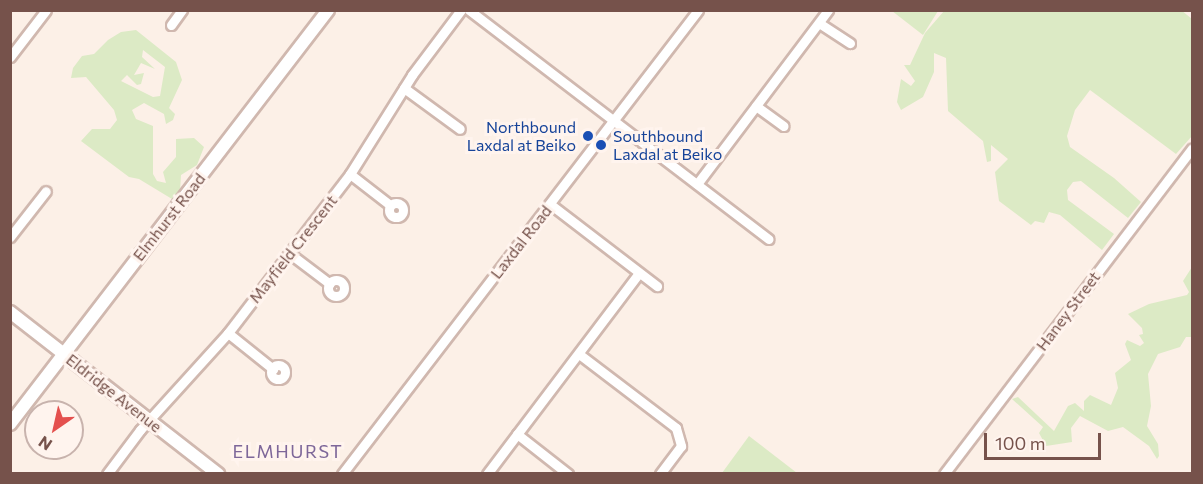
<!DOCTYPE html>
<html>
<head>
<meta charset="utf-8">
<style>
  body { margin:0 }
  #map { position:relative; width:1203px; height:484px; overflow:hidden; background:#fcf0e7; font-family:Commissioner,sans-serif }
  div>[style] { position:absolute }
  .green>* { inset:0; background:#dceac5 }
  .roads { filter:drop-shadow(2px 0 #d0b8af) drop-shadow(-2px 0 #d0b8af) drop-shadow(0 2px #d0b8af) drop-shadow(0 -2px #d0b8af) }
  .minor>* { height:9px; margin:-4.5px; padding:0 4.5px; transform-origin:4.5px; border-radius:4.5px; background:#fff }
  .minor>.ring { margin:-4.5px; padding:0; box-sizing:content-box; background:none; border:9px solid #fff; border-radius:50% }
  .tertiary>* { height:12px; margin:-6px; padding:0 6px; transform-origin:6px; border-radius:6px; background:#fff }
  .dots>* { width:16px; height:16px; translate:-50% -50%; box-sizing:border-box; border:3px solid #fff4ee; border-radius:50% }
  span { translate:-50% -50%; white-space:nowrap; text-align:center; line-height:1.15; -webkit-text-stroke:6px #fff4ee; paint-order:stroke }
  .transit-label { font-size:16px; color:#164399 }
  .right { translate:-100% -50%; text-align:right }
  .left { translate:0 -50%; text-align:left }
  .street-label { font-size:16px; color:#76524b }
  .neighbourhood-label { font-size:18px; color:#7e6799; letter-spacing:1.5px }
  .frame { position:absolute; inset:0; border:12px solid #76524b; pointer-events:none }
  .north { position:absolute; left:24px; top:400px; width:60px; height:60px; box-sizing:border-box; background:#fff4ee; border:2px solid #c8b3ad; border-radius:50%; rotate:214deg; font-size:16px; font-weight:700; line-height:24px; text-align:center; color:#76524b }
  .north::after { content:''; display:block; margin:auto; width:21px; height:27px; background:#e4504e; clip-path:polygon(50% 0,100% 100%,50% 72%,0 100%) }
  .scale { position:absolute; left:984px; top:433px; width:117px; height:27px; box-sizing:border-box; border:3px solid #76524b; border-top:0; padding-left:8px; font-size:18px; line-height:21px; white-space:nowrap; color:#76524b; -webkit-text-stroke:4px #fff4ee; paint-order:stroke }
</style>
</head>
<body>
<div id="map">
  <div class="green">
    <i style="clip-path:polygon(1181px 10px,1192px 19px,1192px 136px,1176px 154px,1090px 90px,1075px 110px,1067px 136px,1070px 147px,1114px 178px,1141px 202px,1128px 218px,1081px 181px,1073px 182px,1067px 190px,1068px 200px,1114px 234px,1102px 250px,1060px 215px,1049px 212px,1044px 223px,1035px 221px,1031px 225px,999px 201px,995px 172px,1008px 159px,991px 145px,991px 161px,987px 162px,983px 141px,948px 111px,946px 58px,934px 53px,934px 72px,923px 97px,901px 110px,897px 102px,901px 79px,911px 86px,915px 81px,904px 65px,910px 65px,925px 33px,944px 11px)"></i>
    <i style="clip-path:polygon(892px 11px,938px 11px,923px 35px)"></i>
    <i style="clip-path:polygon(evenodd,136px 30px,176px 62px,182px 80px,169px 108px,175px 114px,173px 120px,166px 124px,164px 114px,144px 103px,132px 110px,136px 119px,153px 126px,153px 174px,157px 181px,166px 183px,163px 172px,176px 157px,176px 139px,194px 138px,204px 147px,197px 165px,181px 175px,180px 191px,172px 199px,139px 179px,129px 177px,81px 141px,92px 129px,110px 129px,117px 120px,114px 110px,86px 77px,71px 78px,73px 68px,82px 56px,94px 54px,108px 40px,121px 32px,136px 30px,143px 50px,165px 67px,160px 96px,153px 97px,121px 81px,127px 75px,137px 85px,141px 84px,144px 73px,134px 75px,141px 63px,155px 69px,142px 57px,143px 50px)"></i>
    <i style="clip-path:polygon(1192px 267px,1192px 337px,1186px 337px,1180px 347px,1158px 354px,1148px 374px,1151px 406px,1147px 426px,1158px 444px,1159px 456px,1157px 459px,1149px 446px,1123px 427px,1108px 431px,1080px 416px,1071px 428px,1072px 442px,1046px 446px,1039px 433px,1043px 427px,1012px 399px,1018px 397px,1054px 431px,1068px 406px,1075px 403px,1084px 411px,1084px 401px,1090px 395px,1111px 405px,1118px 388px,1115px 373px,1131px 360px,1125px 344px,1127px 340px,1140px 346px,1144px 343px,1139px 335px,1143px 334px,1142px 328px,1128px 314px,1149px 304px,1187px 295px,1189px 292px,1183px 281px)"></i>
    <i style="clip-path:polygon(749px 436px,797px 473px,722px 473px)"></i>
  </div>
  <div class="roads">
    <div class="minor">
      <i style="left:469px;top:10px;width:377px;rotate:37.4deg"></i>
      <i style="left:819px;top:23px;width:37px;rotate:33deg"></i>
      <i style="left:171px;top:25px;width:19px;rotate:-54deg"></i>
      <i style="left:10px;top:57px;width:59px;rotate:-52.5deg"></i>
      <i style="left:404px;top:88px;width:69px;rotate:36.2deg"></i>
      <i style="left:756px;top:106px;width:34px;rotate:36deg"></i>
      <i style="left:350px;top:174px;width:51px;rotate:37.8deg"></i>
      <i style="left:697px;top:184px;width:218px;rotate:-53deg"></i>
      <i class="ring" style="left:389px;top:203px;width:5px;height:5px"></i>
      <i style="left:550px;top:204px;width:135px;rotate:37.5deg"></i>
      <i style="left:10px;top:237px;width:58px;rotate:-52deg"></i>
      <i style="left:289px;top:253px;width:51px;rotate:37.1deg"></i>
      <i class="ring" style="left:328px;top:280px;width:7px;height:7px"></i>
      <i style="left:228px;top:333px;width:58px;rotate:38.7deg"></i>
      <i style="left:579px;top:354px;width:122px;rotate:37.3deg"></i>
      <i style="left:676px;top:428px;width:19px;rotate:74deg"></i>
      <i style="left:681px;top:446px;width:35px;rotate:127deg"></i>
      <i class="ring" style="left:271px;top:365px;width:5px;height:5px"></i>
      <i style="left:517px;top:434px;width:65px;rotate:38.1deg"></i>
      <i style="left:107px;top:474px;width:55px;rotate:-53.1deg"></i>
      <i style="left:140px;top:430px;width:131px;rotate:-47.8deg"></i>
      <i style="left:228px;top:333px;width:200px;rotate:-52.5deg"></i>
      <i style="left:350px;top:174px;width:117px;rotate:-57.9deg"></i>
      <i style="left:412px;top:75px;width:81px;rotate:-53deg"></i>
      <i style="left:342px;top:474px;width:585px;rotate:-52.5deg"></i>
      <i style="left:487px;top:474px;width:251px;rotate:-52.9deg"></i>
      <i style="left:944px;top:474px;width:409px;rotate:-52.7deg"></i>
    </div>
    <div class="tertiary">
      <i style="left:10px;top:312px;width:264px;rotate:37.9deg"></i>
      <i style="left:10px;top:424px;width:522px;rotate:-52.47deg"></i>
    </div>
  </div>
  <div class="dots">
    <i style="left:588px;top:136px;background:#1a4fb4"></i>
    <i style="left:601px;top:145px;background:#1a4fb4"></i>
  </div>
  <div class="transit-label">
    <span class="right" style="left:576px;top:136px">Northbound<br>Laxdal at Beiko</span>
    <span class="left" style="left:613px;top:145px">Southbound<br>Laxdal at Beiko</span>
  </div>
  <div class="street-label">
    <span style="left:169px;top:217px;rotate:-52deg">Elmhurst Road</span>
    <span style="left:521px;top:242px;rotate:-52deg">Laxdal Road</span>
    <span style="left:293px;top:249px;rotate:-52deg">Mayfield Crescent</span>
    <span style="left:1068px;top:311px;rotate:-53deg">Haney Street</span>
    <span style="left:114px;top:393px;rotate:38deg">Eldridge Avenue</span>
  </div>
  <div class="neighbourhood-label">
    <span style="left:288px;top:451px">ELMHURST</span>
  </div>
  <div class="frame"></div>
  <div class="north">N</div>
  <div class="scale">100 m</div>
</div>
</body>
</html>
